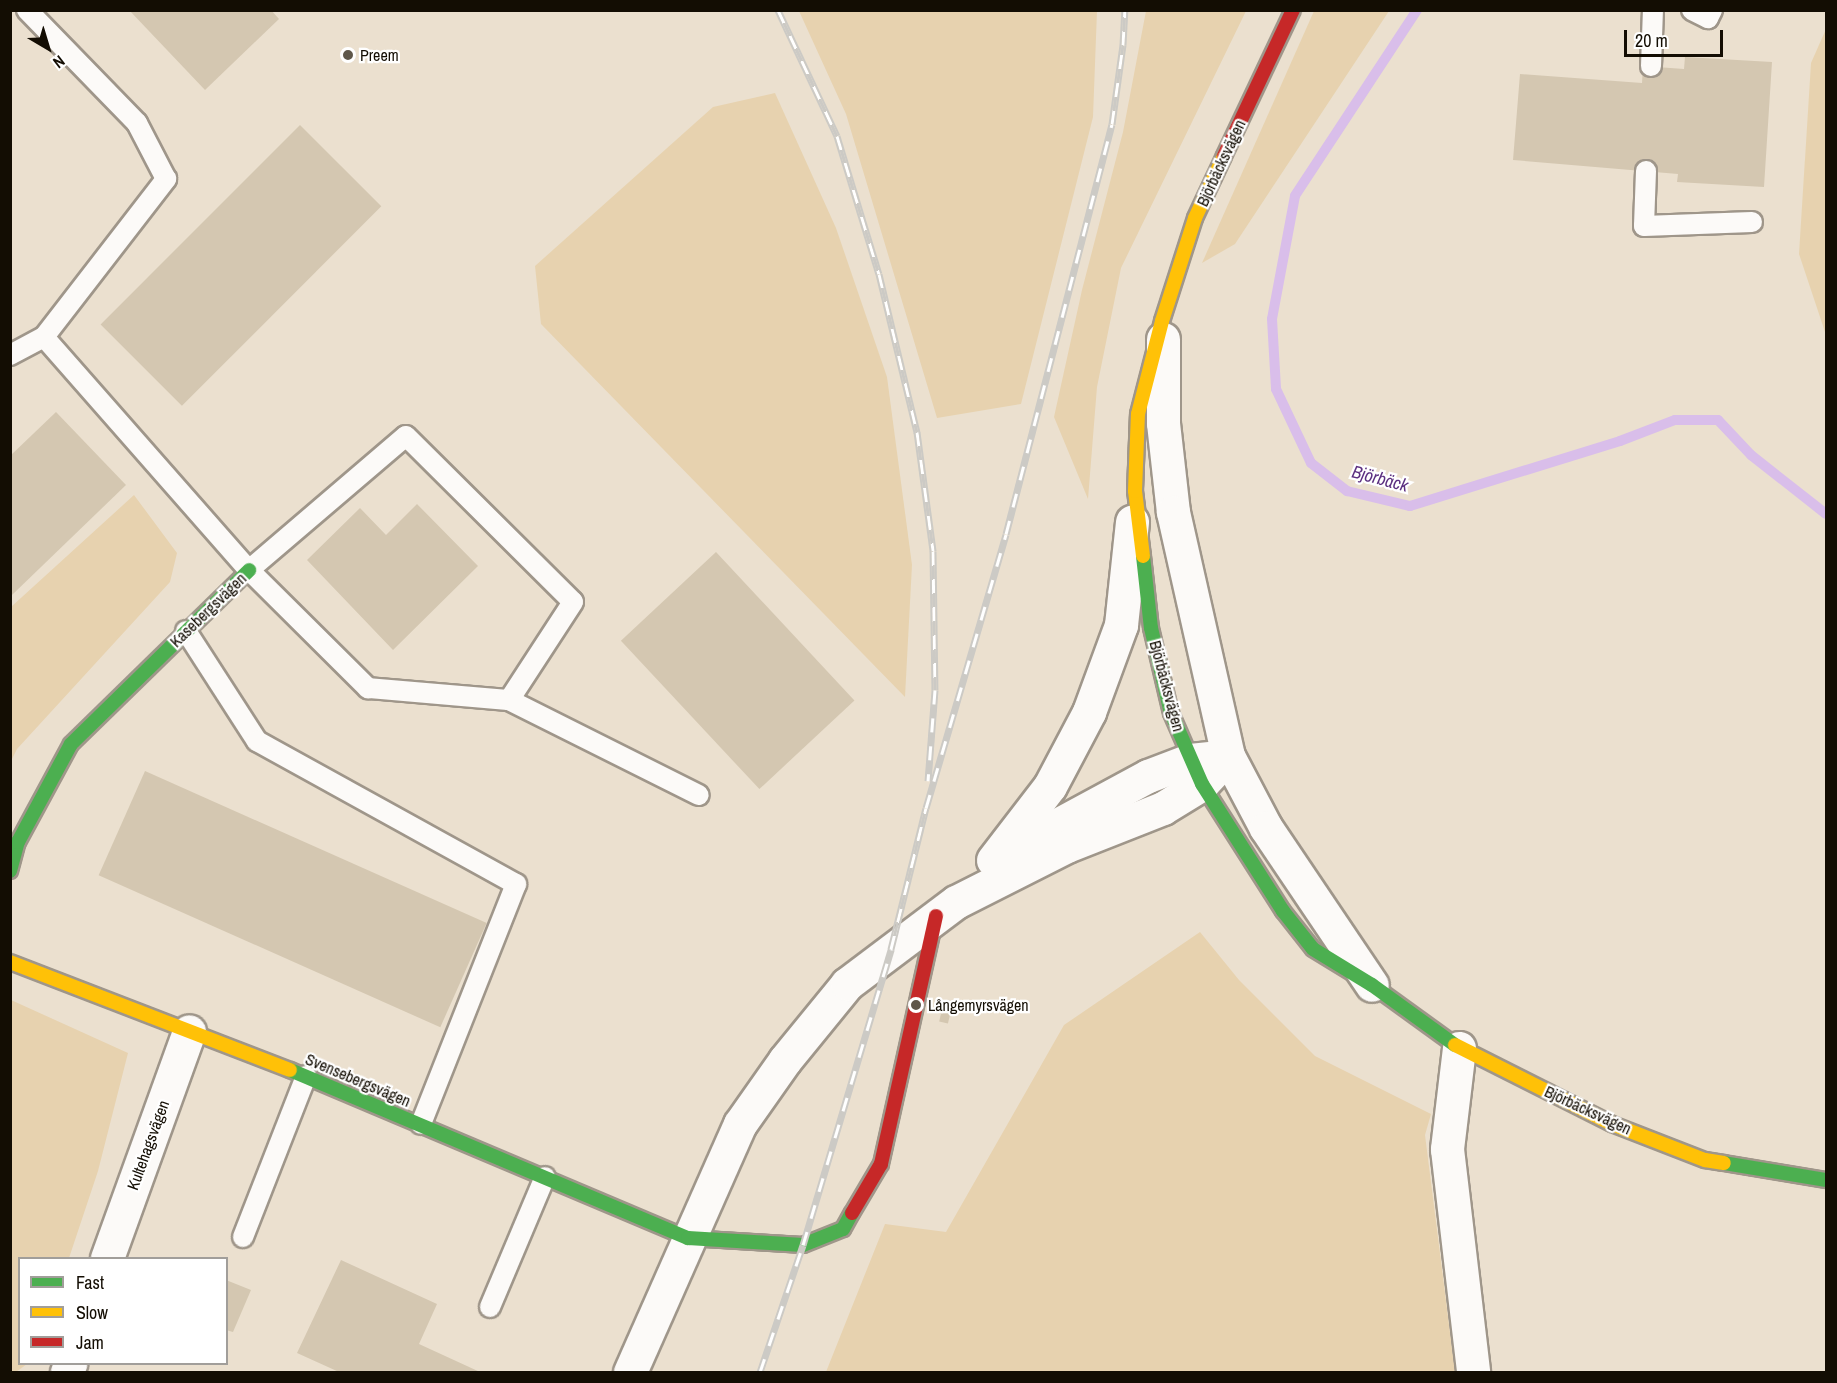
<!DOCTYPE html>
<html>
<head>
<meta charset="utf-8">
<style>
  body { margin:0 }
  #map { position:relative; width:1837px; height:1383px; overflow:hidden; background:#ebe0cf; font-family:"Archivo Narrow",sans-serif }
  div>[style] { position:absolute }
  .green>* { inset:0; background:#e7d2af }
  .stream>* { height:10px; margin:-5px; padding:0 5px; transform-origin:5px; border-radius:5px; background:#d9beea }
  .building>* { inset:0; background:#d4c7b1; transform-origin:0 0 }
  .roads { filter:drop-shadow(2px 0 #9f968a) drop-shadow(-2px 0 #9f968a) drop-shadow(0 2px #9f968a) drop-shadow(0 -2px #9f968a) }
  .lane>* { height:20px; margin:-10px; padding:0 10px; transform-origin:10px; border-radius:10px; background:#fcfaf8 }
  .street>* { height:33px; margin:-16.5px; padding:0 16.5px; transform-origin:16.5px; border-radius:16.5px; background:#fcfaf8 }
  .fast>* { height:14px; margin:-7px; padding:0 7px; transform-origin:7px; border-radius:7px; background:#4caf50 }
  .slow>* { height:14px; margin:-7px; padding:0 7px; transform-origin:7px; border-radius:7px; background:#ffc107 }
  .jam>* { height:14px; margin:-7px; padding:0 7px; transform-origin:7px; border-radius:7px; background:#c62828 }
  .rail>* { height:7px; margin-top:-3.5px; transform-origin:0; background:repeating-linear-gradient(90deg,#fff 0 14px,#cccac5 0 28px); box-sizing:border-box; border-block:2px solid #cccac5 }
  .dots>* { width:16px; height:16px; translate:-50% -50%; box-sizing:border-box; border:3px solid #fff; border-radius:50% }
  span { translate:-50% -50%; white-space:nowrap; text-align:center; line-height:1.15; -webkit-text-stroke:4.5px #fff; paint-order:stroke }
  .poi-label { font-size:16px; color:#130d03 }
  .left { translate:0 -50%; text-align:left }
  .street-label { font-size:16px; color:#130d03 }
  .water-label { font-size:18px; color:#5c3081; font-style:italic }
  .frame { position:absolute; inset:0; border:12px solid #130d03; pointer-events:none }
  .legend { position:absolute; left:18px; top:1257px; width:210px; height:108px; box-sizing:border-box; background:#fff; border:2px solid #a19e9a; margin:0; padding:8px 10px; list-style:none; font-size:18px; color:#130d03 }
  .legend li { display:flex; align-items:center; gap:12px; height:30px }
  .legend b { width:30px; border:2px solid #a19e9a }
  .north { position:absolute; left:18px; top:18px; width:60px; height:60px; -webkit-text-stroke:4px #fff; paint-order:stroke; rotate:142deg; font-size:16px; font-weight:700; line-height:24px; text-align:center; color:#130d03 }
  .north::after { content:''; display:block; margin:auto; width:21px; height:27px; background:#130d03; clip-path:polygon(50% 0,100% 100%,50% 72%,0 100%) }
  .scale { position:absolute; left:1624px; top:30px; width:99px; height:27px; box-sizing:border-box; border:3px solid #130d03; border-top:0; padding-left:8px; font-size:18px; line-height:21px; white-space:nowrap; color:#130d03; -webkit-text-stroke:4px #fff; paint-order:stroke }
</style>
</head>
<body>
<div id="map">
  <div class="green">
    <i style="clip-path:polygon(799px 11px,1097px 11px,1093px 117px,1021px 404px,937px 418px,846px 114px)"></i>
    <i style="clip-path:polygon(1146px 11px,1246px 11px,1121px 268px,1097px 387px,1088px 499px,1054px 417px,1082px 290px,1123px 132px)"></i>
    <i style="clip-path:polygon(1314px 11px,1389px 11px,1235px 244px,1202px 263px)"></i>
    <i style="clip-path:polygon(1826px 29px,1826px 335px,1799px 254px,1811px 63px)"></i>
    <i style="clip-path:polygon(775px 93px,836px 228px,887px 377px,912px 565px,905px 697px,541px 324px,535px 266px,713px 107px)"></i>
    <i style="clip-path:polygon(134px 495px,177px 553px,170px 582px,17px 749px,11px 761px,11px 607px)"></i>
    <i style="clip-path:polygon(1200px 932px,1239px 980px,1315px 1056px,1431px 1114px,1425px 1135px,1455px 1372px,826px 1372px,885px 1224px,946px 1232px,1064px 1025px)"></i>
    <i style="clip-path:polygon(11px 1000px,128px 1053px,98px 1171px,69px 1258px,20px 1258px,20px 1364px,27px 1364px,16px 1372px,10px 1372px)"></i>
  </div>
  <div class="stream">
    <i style="left:1417px;top:10px;width:222px;rotate:123.3deg"></i>
    <i style="left:1295px;top:196px;width:125px;rotate:100.6deg"></i>
    <i style="left:1272px;top:319px;width:70px;rotate:86.7deg"></i>
    <i style="left:1276px;top:389px;width:82px;rotate:64.7deg"></i>
    <i style="left:1311px;top:463px;width:46px;rotate:37.9deg"></i>
    <i style="left:1347px;top:491px;width:65px;rotate:13.4deg"></i>
    <i style="left:1410px;top:506px;width:220px;rotate:-17.2deg"></i>
    <i style="left:1620px;top:441px;width:59px;rotate:-20.9deg"></i>
    <i style="left:1675px;top:420px;width:43px"></i>
    <i style="left:1718px;top:420px;width:48px;rotate:46.7deg"></i>
    <i style="left:1751px;top:455px;width:95px;rotate:38.2deg"></i>
  </div>
  <div class="building">
    <i style="clip-path:polygon(129px 10px,271px 10px,279px 19px,205px 90px)"></i>
    <i style="clip-path:polygon(1685px 57px,1772px 62px,1764px 187px,1677px 182px,1678px 174px,1513px 160px,1520px 74px,1642px 83px,1643px 66px,1684px 69px)"></i>
    <i style="left:300px;top:125px;width:115px;height:282px;rotate:45deg"></i>
    <i style="clip-path:polygon(56px 412px,126px 485px,12px 595px,10px 456px)"></i>
    <i style="clip-path:polygon(417px 504px,478px 566px,393px 650px,307px 560px,360px 508px,386px 535px)"></i>
    <i style="left:716px;top:552px;width:203px;height:130px;rotate:47deg"></i>
    <i style="left:145px;top:771px;width:374px;height:114px;rotate:24deg"></i>
    <i style="left:943px;top:1005px;width:9px;height:17px;rotate:13deg"></i>
    <i style="clip-path:polygon(341px 1260px,437px 1304px,419px 1344px,480px 1372px,339px 1372px,297px 1353px)"></i>
    <i style="clip-path:polygon(226px 1280px,251px 1290px,233px 1332px,226px 1330px)"></i>
  </div>
  <div class="roads">
    <div class="lane">
      <i style="left:1692px;top:10px;width:18px;rotate:27deg"></i>
      <i style="left:1708px;top:18px;width:9px;rotate:-63deg"></i>
      <i style="left:1651px;top:66px;width:56px;rotate:-88deg"></i>
      <i style="left:1646px;top:171px;width:55px;rotate:92.1deg"></i>
      <i style="left:1644px;top:226px;width:108px;rotate:-2.1deg"></i>
      <i style="left:44px;top:337px;width:310px;rotate:48.7deg"></i>
      <i style="left:249px;top:570px;width:168px;rotate:44.8deg"></i>
      <i style="left:368px;top:688px;width:142px;rotate:4.9deg"></i>
      <i style="left:509px;top:700px;width:212px;rotate:26.6deg"></i>
      <i style="left:10px;top:355px;width:38px;rotate:-28deg"></i>
      <i style="left:44px;top:337px;width:200px;rotate:-52.3deg"></i>
      <i style="left:166px;top:179px;width:63px;rotate:-117.4deg"></i>
      <i style="left:137px;top:123px;width:158px;rotate:-134.2deg"></i>
      <i style="left:249px;top:570px;width:206px;rotate:-40.5deg"></i>
      <i style="left:406px;top:436px;width:235px;rotate:44.8deg"></i>
      <i style="left:573px;top:602px;width:117px;rotate:123.1deg"></i>
      <i style="left:186px;top:631px;width:131px;rotate:57.2deg"></i>
      <i style="left:257px;top:741px;width:296px;rotate:28.9deg"></i>
      <i style="left:516px;top:884px;width:258px;rotate:111.6deg"></i>
      <i style="left:243px;top:1237px;width:173px;rotate:-68.6deg"></i>
      <i style="left:490px;top:1307px;width:141px;rotate:-67.1deg"></i>
    </div>
    <div class="street">
      <i style="left:1163px;top:339px;width:84px;rotate:90deg"></i>
      <i style="left:1163px;top:423px;width:90px;rotate:83.6deg"></i>
      <i style="left:1173px;top:512px;width:250px;rotate:77.3deg"></i>
      <i style="left:1228px;top:756px;width:81px;rotate:62.2deg"></i>
      <i style="left:1266px;top:828px;width:189px;rotate:56deg"></i>
      <i style="left:1022px;top:844px;width:143px;rotate:-28.4deg"></i>
      <i style="left:1148px;top:776px;width:45px;rotate:-20.9deg"></i>
      <i style="left:1190px;top:760px;width:27px;rotate:-6deg"></i>
      <i style="left:993px;top:860px;width:93px;rotate:-52.4deg"></i>
      <i style="left:1050px;top:786px;width:84px;rotate:-62.2deg"></i>
      <i style="left:1089px;top:712px;width:93px;rotate:-69.8deg"></i>
      <i style="left:1121px;top:625px;width:104px;rotate:-83.9deg"></i>
      <i style="left:1459px;top:1048px;width:102px;rotate:96.8deg"></i>
      <i style="left:1447px;top:1149px;width:225px;rotate:83.3deg"></i>
      <i style="left:107px;top:1258px;width:241px;rotate:-70.1deg"></i>
      <i style="left:67px;top:1372px;width:9px;rotate:-69deg"></i>
      <i style="left:630px;top:1372px;width:271px;rotate:-66.1deg"></i>
      <i style="left:740px;top:1124px;width:78px;rotate:-54.9deg"></i>
      <i style="left:785px;top:1060px;width:98px;rotate:-50.8deg"></i>
      <i style="left:847px;top:984px;width:136px;rotate:-37deg"></i>
      <i style="left:956px;top:902px;width:124px;rotate:-26.8deg"></i>
      <i style="left:1067px;top:846px;width:103px;rotate:-21.6deg"></i>
      <i style="left:1163px;top:808px;width:46px;rotate:-31.6deg"></i>
      <i style="left:1202px;top:784px;width:38px;rotate:-47deg"></i>
    </div>
    <div class="fast">
      <i style="left:1143px;top:556px;width:72px;rotate:83.7deg"></i>
      <i style="left:1151px;top:628px;width:87px;rotate:76.8deg"></i>
      <i style="left:1171px;top:713px;width:77px;rotate:66.4deg"></i>
      <i style="left:1202px;top:784px;width:151px;rotate:57.5deg"></i>
      <i style="left:1283px;top:911px;width:48px;rotate:51.7deg"></i>
      <i style="left:1313px;top:949px;width:69px;rotate:31.4deg"></i>
      <i style="left:1372px;top:985px;width:102px;rotate:35.9deg"></i>
      <i style="left:10px;top:871px;width:30px;rotate:-75deg"></i>
      <i style="left:18px;top:842px;width:111px;rotate:-61.6deg"></i>
      <i style="left:71px;top:744px;width:249px;rotate:-44.3deg"></i>
      <i style="left:290px;top:1070px;width:432px;rotate:22.9deg"></i>
      <i style="left:688px;top:1238px;width:115px;rotate:3.5deg"></i>
      <i style="left:803px;top:1245px;width:43px;rotate:-21.8deg"></i>
      <i style="left:843px;top:1229px;width:18px;rotate:-61deg"></i>
      <i style="left:1724px;top:1163px;width:103px;rotate:9.5deg"></i>
    </div>
    <div class="slow">
      <i style="left:1143px;top:556px;width:65px;rotate:-97deg"></i>
      <i style="left:1135px;top:491px;width:77px;rotate:-87.8deg"></i>
      <i style="left:1138px;top:414px;width:96px;rotate:-75.5deg"></i>
      <i style="left:1162px;top:321px;width:108px;rotate:-72.2deg"></i>
      <i style="left:1195px;top:218px;width:68px;rotate:-64.9deg"></i>
      <i style="left:10px;top:962px;width:300px;rotate:21.1deg"></i>
      <i style="left:1455px;top:1045px;width:176px;rotate:26.7deg"></i>
      <i style="left:1612px;top:1124px;width:100px;rotate:21.2deg"></i>
      <i style="left:1705px;top:1160px;width:19px;rotate:9deg"></i>
    </div>
    <div class="jam">
      <i style="left:1224px;top:156px;width:161px;rotate:-64.7deg"></i>
      <i style="left:852px;top:1213px;width:57px;rotate:-59.4deg"></i>
      <i style="left:881px;top:1164px;width:254px;rotate:-77.5deg"></i>
    </div>
  </div>
  <div class="rail">
    <i style="left:778px;top:10px;width:139px;rotate:64.9deg"></i>
    <i style="left:837px;top:136px;width:144px;rotate:73.1deg"></i>
    <i style="left:879px;top:274px;width:163px;rotate:76.5deg"></i>
    <i style="left:917px;top:432px;width:120px;rotate:82.3deg"></i>
    <i style="left:933px;top:551px;width:139px;rotate:89.2deg"></i>
    <i style="left:935px;top:690px;width:91px;rotate:94.4deg"></i>
    <i style="left:760px;top:1372px;width:134px;rotate:-71.3deg"></i>
    <i style="left:803px;top:1245px;width:309px;rotate:-73.4deg"></i>
    <i style="left:891px;top:949px;width:145px;rotate:-76.1deg"></i>
    <i style="left:926px;top:808px;width:285px;rotate:-73.7deg"></i>
    <i style="left:1006px;top:534px;width:423px;rotate:-75.5deg"></i>
    <i style="left:1112px;top:124px;width:80px;rotate:-82.1deg"></i>
    <i style="left:1123px;top:45px;width:35px;rotate:-87deg"></i>
  </div>
  <div class="dots">
    <i style="left:348px;top:55px;background:#5f574a"></i>
    <i style="left:916px;top:1005px;background:#5f574a"></i>
  </div>
  <div class="poi-label">
    <span class="left" style="left:360px;top:55px">Preem</span>
    <span class="left" style="left:928px;top:1005px">Långemyrsvägen</span>
  </div>
  <div class="street-label">
    <span style="left:1221px;top:163px;rotate:-65deg">Björbäcksvägen</span>
    <span style="left:208px;top:610px;rotate:-44deg">Kasebergsvägen</span>
    <span style="left:1167px;top:686px;rotate:75deg">Björbäcksvägen</span>
    <span style="left:358px;top:1080px;rotate:23deg">Svensebergsvägen</span>
    <span style="left:1588px;top:1110px;rotate:25deg">Björbäcksvägen</span>
    <span style="left:148px;top:1145px;rotate:-70deg">Kultehagsvägen</span>
  </div>
  <div class="water-label">
    <span style="left:1380px;top:479px;rotate:15deg">Björbäck</span>
  </div>
  <div class="frame"></div>
  <ul class="legend">
  <li><b style="height:8px;background:#4caf50"></b>Fast</li>
  <li><b style="height:8px;background:#ffc107"></b>Slow</li>
  <li><b style="height:8px;background:#c62828"></b>Jam</li>
  </ul>
  <div class="north">N</div>
  <div class="scale">20 m</div>
</div>
</body>
</html>
